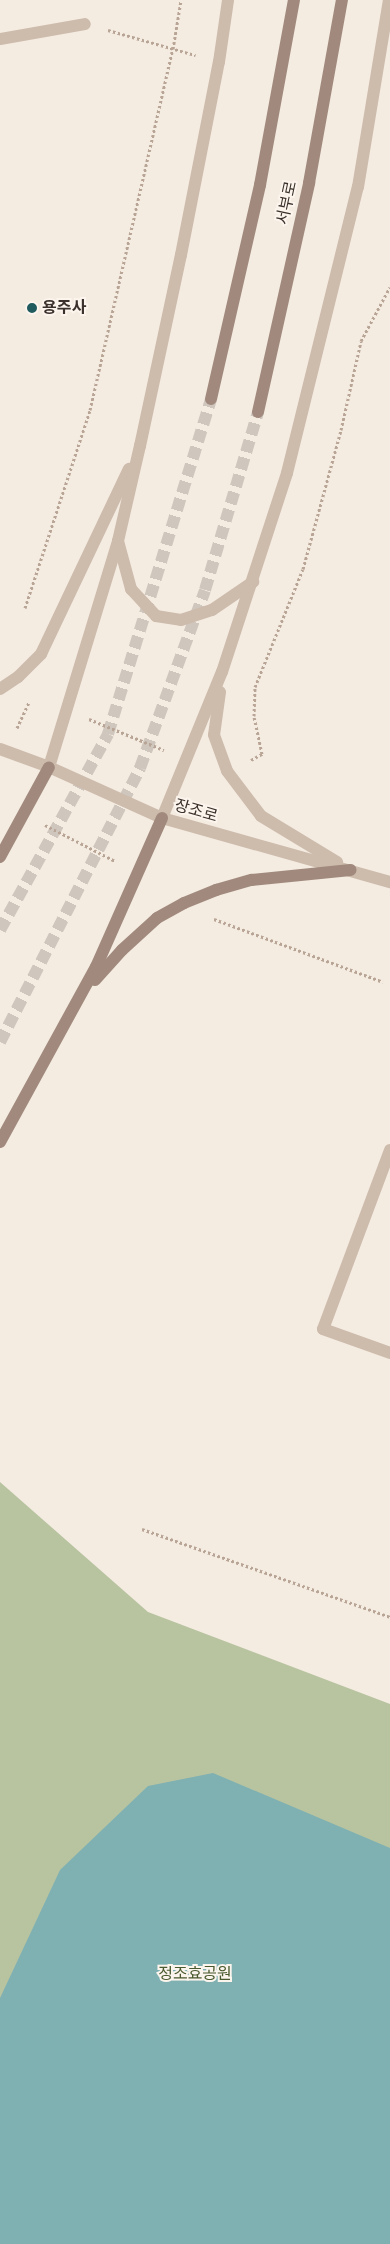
<!DOCTYPE html>
<html>
<head>
<meta charset="utf-8">
<style>
  body { margin:0 }
  #map { position:relative; width:390px; height:2244px; overflow:hidden; background:#f4ebe1; font-family:"Source Sans 3","Noto Sans KR",sans-serif }
  div>[style] { position:absolute }
  .green>* { inset:0; background:#b8c4a0 }
  .water>* { inset:0; background:#7fb0b2 }
  .secondary-tunnel>* { height:12px; margin-top:-6px; transform-origin:0; background:repeating-linear-gradient(90deg,#cfc6bd 0 12px,transparent 0 18px) }
  .path>* { height:3px; margin-top:-1.5px; transform-origin:0; background:repeating-linear-gradient(90deg,#b9a596 0 2.5px,transparent 0 5px) }
  .service>* { height:12px; margin:-6px; padding:0 6px; transform-origin:6px; border-radius:6px; background:#cdbbac }
  .minor>* { height:12px; margin:-6px; padding:0 6px; transform-origin:6px; border-radius:6px; background:#cdbbac }
  .tertiary>* { height:12px; margin:-6px; padding:0 6px; transform-origin:6px; border-radius:6px; background:#cdbbac }
  .secondary>* { height:12px; margin:-6px; padding:0 6px; transform-origin:6px; border-radius:6px; background:#a18a7d }
  .dots>* { width:14px; height:14px; translate:-50% -50%; box-sizing:border-box; border:2px solid #fbf5ee; border-radius:50% }
  span { translate:-50% -50%; white-space:nowrap; text-align:center; line-height:1.15; -webkit-text-stroke:4px #fbf5ee; paint-order:stroke }
  .street-label { font-size:16px; color:#3b302b }
  .poi-label { font-size:16px; color:#3b302b; font-weight:700 }
  .left { translate:0 -50%; text-align:left }
  .park-label { font-size:16px; color:#4a5a2e }
</style>
</head>
<body>
<div id="map">
  <div class="green">
    <i style="clip-path:polygon(0 1482px,148px 1612px,390px 1704px,390px 2244px,0 2244px)"></i>
  </div>
  <div class="water">
    <i style="clip-path:polygon(213px 1773px,390px 1848px,390px 2244px,0 2244px,0 1998px,60px 1870px,148px 1786px)"></i>
  </div>
  <div class="secondary-tunnel">
    <i style="left:0;top:930px;width:224px;rotate:-61.1deg"></i>
    <i style="left:108px;top:734px;width:350px;rotate:-72.9deg"></i>
    <i style="left:0;top:1042px;width:308px;rotate:-62.9deg"></i>
    <i style="left:140px;top:768px;width:189px;rotate:-69.9deg"></i>
    <i style="left:205px;top:590px;width:186px;rotate:-73.4deg"></i>
  </div>
  <div class="path">
    <i style="left:108px;top:30px;width:91px;rotate:16deg"></i>
    <i style="left:25px;top:608px;width:208px;rotate:-71.8deg"></i>
    <i style="left:90px;top:410px;width:370px;rotate:-77.1deg"></i>
    <i style="left:173px;top:49px;width:50px;rotate:-80.7deg"></i>
    <i style="left:89px;top:719px;width:81px;rotate:22.5deg"></i>
    <i style="left:17px;top:728px;width:29px;rotate:-65deg"></i>
    <i style="left:251px;top:760px;width:13px;rotate:-29deg"></i>
    <i style="left:262px;top:754px;width:39px;rotate:-102deg"></i>
    <i style="left:254px;top:716px;width:29px;rotate:-88deg"></i>
    <i style="left:255px;top:687px;width:127px;rotate:-67.9deg"></i>
    <i style="left:303px;top:569px;width:144px;rotate:-74.7deg"></i>
    <i style="left:341px;top:430px;width:91px;rotate:-77.3deg"></i>
    <i style="left:361px;top:341px;width:61px;rotate:-61.8deg"></i>
    <i style="left:45px;top:825px;width:79px;rotate:27.2deg"></i>
    <i style="left:214px;top:919px;width:180px;rotate:20.4deg"></i>
    <i style="left:142px;top:1529px;width:263px;rotate:19.5deg"></i>
  </div>
  <div class="service">
    <i style="left:0;top:39px;width:86px;rotate:-10deg"></i>
  </div>
  <div class="minor">
    <i style="left:390px;top:1150px;width:191px;rotate:110.5deg"></i>
    <i style="left:323px;top:1329px;width:71px;rotate:19.7deg"></i>
  </div>
  <div class="tertiary">
    <i style="left:118px;top:541px;width:50px;rotate:74.8deg"></i>
    <i style="left:131px;top:589px;width:37px;rotate:47deg"></i>
    <i style="left:156px;top:616px;width:25px;rotate:9deg"></i>
    <i style="left:181px;top:620px;width:33px;rotate:-18deg"></i>
    <i style="left:212px;top:610px;width:50px;rotate:-34.3deg"></i>
    <i style="left:0;top:689px;width:22px;rotate:-34deg"></i>
    <i style="left:18px;top:677px;width:33px;rotate:-45deg"></i>
    <i style="left:41px;top:654px;width:205px;rotate:-64.6deg"></i>
    <i style="left:220px;top:692px;width:43px;rotate:97.9deg"></i>
    <i style="left:214px;top:735px;width:38px;rotate:70deg"></i>
    <i style="left:227px;top:771px;width:56px;rotate:52.9deg"></i>
    <i style="left:261px;top:816px;width:89px;rotate:31.2deg"></i>
    <i style="left:0;top:749px;width:52px;rotate:20.2deg"></i>
    <i style="left:49px;top:767px;width:124px;rotate:24.3deg"></i>
    <i style="left:162px;top:818px;width:237px;rotate:15.7deg"></i>
    <i style="left:49px;top:767px;width:236px;rotate:-73deg"></i>
    <i style="left:118px;top:541px;width:98px;rotate:-77deg"></i>
    <i style="left:140px;top:446px;width:195px;rotate:-77.9deg"></i>
    <i style="left:181px;top:255px;width:197px;rotate:-78.9deg"></i>
    <i style="left:219px;top:62px;width:63px;rotate:-81.7deg"></i>
    <i style="left:162px;top:818px;width:158px;rotate:-67.7deg"></i>
    <i style="left:222px;top:672px;width:209px;rotate:-71.9deg"></i>
    <i style="left:287px;top:473px;width:295px;rotate:-76.1deg"></i>
    <i style="left:358px;top:187px;width:190px;rotate:-80.6deg"></i>
  </div>
  <div class="secondary">
    <i style="left:211px;top:399px;width:220px;rotate:-77.1deg"></i>
    <i style="left:260px;top:185px;width:188px;rotate:-79.6deg"></i>
    <i style="left:258px;top:412px;width:235px;rotate:-77.4deg"></i>
    <i style="left:309px;top:183px;width:186px;rotate:-79.8deg"></i>
    <i style="left:0;top:857px;width:102px;rotate:-61.4deg"></i>
    <i style="left:95px;top:980px;width:40px;rotate:-48deg"></i>
    <i style="left:122px;top:950px;width:47px;rotate:-42.4deg"></i>
    <i style="left:157px;top:918px;width:31px;rotate:-29deg"></i>
    <i style="left:184px;top:903px;width:35px;rotate:-22deg"></i>
    <i style="left:216px;top:890px;width:37px;rotate:-16deg"></i>
    <i style="left:252px;top:880px;width:99px;rotate:-5.8deg"></i>
    <i style="left:0;top:1142px;width:200px;rotate:-61.3deg"></i>
    <i style="left:96px;top:967px;width:163px;rotate:-66.1deg"></i>
  </div>
  <div class="dots">
    <i style="left:32px;top:308px;background:#1f5a5e"></i>
  </div>
  <div class="street-label">
    <span style="left:287px;top:203px;rotate:-78deg">서부로</span>
    <span style="left:196px;top:811px;rotate:16deg">장조로</span>
  </div>
  <div class="poi-label">
    <span class="left" style="left:42px;top:308px">용주사</span>
  </div>
  <div class="park-label">
    <span style="left:195px;top:1974px">정조효공원</span>
  </div>
</div>
</body>
</html>
